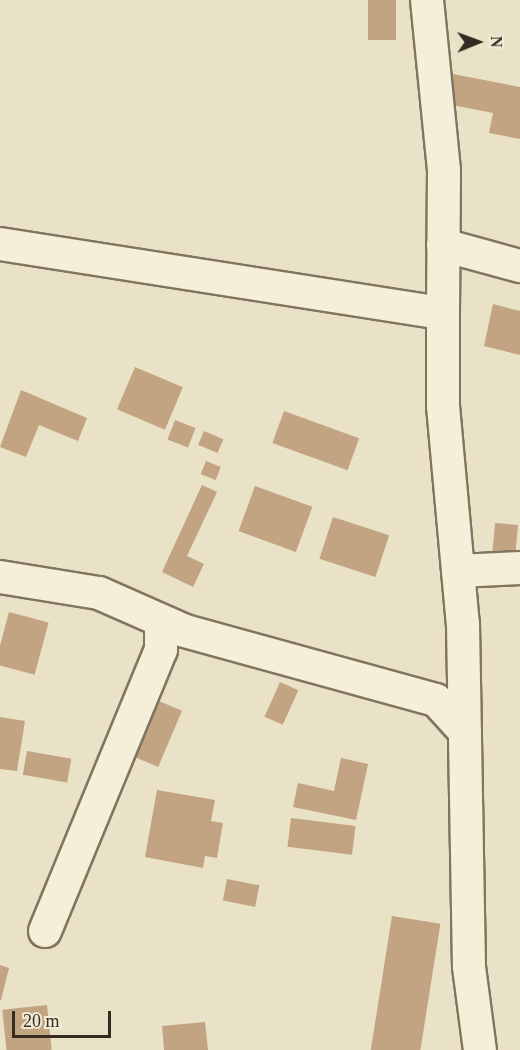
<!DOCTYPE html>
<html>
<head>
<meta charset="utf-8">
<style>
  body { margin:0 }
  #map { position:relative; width:520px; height:1050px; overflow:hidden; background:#e9e2c7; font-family:Georgia,serif }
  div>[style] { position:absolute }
  .building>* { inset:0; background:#c2a382; transform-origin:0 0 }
  .roads { filter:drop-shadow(2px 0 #82755f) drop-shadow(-2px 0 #82755f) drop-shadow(0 2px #82755f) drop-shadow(0 -2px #82755f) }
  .street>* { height:32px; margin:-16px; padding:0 16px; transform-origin:16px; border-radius:16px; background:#f5efd9 }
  span { translate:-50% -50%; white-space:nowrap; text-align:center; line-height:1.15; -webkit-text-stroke:4.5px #f1ecd6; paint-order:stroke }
  .north { position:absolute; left:448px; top:12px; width:60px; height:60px; -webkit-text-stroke:4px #f1ecd6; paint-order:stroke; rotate:89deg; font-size:16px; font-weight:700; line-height:24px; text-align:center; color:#352c21 }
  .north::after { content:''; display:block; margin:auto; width:21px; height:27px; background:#352c21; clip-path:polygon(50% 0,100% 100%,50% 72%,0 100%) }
  .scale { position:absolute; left:12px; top:1011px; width:99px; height:27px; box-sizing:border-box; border:3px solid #352c21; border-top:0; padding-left:8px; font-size:18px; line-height:21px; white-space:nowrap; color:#352c21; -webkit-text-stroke:4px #f1ecd6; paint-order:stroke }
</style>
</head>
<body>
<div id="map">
  <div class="building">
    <i style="left:368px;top:0;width:28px;height:40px"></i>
    <i style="clip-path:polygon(453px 74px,520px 87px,520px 139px,489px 133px,493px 113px,447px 104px)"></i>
    <i style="clip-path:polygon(493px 304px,520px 311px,520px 355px,484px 346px)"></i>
    <i style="left:135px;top:367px;width:52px;height:46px;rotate:23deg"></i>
    <i style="clip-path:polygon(21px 390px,87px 418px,78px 441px,39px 425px,26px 457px,0 447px)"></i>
    <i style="left:284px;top:411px;width:80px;height:34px;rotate:20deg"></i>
    <i style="left:175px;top:420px;width:22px;height:21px;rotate:21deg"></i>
    <i style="left:204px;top:431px;width:21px;height:15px;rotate:23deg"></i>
    <i style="left:206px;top:461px;width:16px;height:14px;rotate:22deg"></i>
    <i style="clip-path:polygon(202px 485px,217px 492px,187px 556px,204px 564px,193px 587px,162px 572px)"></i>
    <i style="left:255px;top:486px;width:61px;height:48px;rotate:20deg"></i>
    <i style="left:333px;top:517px;width:59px;height:44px;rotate:18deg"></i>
    <i style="left:495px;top:523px;width:23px;height:33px;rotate:5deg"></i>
    <i style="left:9px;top:612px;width:41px;height:54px;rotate:15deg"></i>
    <i style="left:280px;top:682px;width:20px;height:38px;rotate:24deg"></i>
    <i style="left:159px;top:701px;width:25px;height:61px;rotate:23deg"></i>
    <i style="clip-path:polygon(0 717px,25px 721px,17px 771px,0 769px)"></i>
    <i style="left:27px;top:751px;width:45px;height:24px;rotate:10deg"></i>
    <i style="clip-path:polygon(341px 758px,368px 764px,356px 820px,293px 807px,298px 783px,334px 791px)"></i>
    <i style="clip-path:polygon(157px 790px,215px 800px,211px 821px,223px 823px,217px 858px,205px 856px,203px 868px,145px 857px)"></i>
    <i style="left:291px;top:818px;width:65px;height:29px;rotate:7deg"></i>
    <i style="left:227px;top:879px;width:33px;height:22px;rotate:11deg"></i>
    <i style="left:392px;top:916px;width:49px;height:136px;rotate:9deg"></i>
    <i style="clip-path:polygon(0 965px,9px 968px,1px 1000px,0 1000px)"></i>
    <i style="left:47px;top:1005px;width:45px;height:45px;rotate:84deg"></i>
    <i style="clip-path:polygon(205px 1022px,208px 1050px,164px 1050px,162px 1026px)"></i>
  </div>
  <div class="roads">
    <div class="street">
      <i style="left:427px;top:0;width:171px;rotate:84.3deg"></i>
      <i style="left:444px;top:170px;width:143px;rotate:90.4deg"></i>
      <i style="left:0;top:244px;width:448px;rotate:8.9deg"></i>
      <i style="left:443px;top:313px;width:93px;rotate:90deg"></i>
      <i style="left:443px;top:406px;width:219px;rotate:84.8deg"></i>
      <i style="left:463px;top:624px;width:343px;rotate:89deg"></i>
      <i style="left:469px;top:967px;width:84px;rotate:82.5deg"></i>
      <i style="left:443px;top:245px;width:80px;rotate:15.3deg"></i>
      <i style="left:458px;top:571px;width:62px;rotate:-2.8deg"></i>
      <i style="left:0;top:577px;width:100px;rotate:9.2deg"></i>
      <i style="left:99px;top:593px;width:94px;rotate:23.8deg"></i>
      <i style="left:185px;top:631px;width:260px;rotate:15.4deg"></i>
      <i style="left:436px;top:700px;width:43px;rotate:47.8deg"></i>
      <i style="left:45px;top:931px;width:304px;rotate:-67.6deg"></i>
      <i style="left:161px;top:650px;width:27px;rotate:-90deg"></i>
    </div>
  </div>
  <div class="north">N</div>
  <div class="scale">20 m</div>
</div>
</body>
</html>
